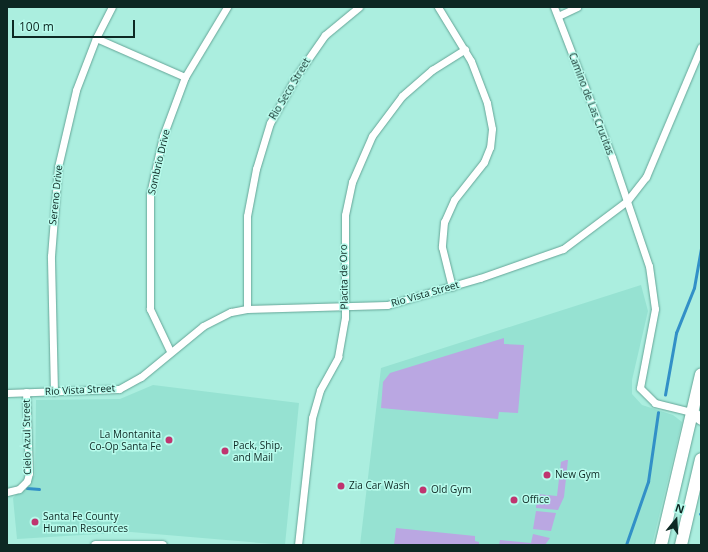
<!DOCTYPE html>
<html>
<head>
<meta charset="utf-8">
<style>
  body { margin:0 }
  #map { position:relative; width:708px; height:552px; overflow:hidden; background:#abeedf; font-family:"Open Sans",sans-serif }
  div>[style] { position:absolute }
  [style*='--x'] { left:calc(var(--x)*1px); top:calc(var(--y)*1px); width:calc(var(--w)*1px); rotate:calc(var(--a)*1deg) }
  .built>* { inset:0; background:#96e2d2 }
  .green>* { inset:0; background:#baa7e2 }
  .stream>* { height:2.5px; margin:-1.25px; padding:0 1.25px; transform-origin:1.25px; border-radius:1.25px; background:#3290c7 }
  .roads { filter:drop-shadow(0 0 1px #64a597) drop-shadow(0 0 1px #64a597) }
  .minor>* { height:7px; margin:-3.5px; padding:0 3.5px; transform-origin:3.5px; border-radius:3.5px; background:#fff }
  .tertiary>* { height:9px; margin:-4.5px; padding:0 4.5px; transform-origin:4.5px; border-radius:4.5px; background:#fff }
  .secondary>* { height:11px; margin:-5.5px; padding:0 5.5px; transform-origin:5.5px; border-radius:5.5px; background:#fff }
  .trunk>* { height:12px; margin:-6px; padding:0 6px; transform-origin:6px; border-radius:6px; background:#fff }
  .dots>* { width:11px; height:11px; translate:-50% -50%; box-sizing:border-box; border:2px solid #b8fbec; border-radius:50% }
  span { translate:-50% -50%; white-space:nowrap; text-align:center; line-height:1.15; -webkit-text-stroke:3px #b8fbec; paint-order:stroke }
  .street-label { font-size:10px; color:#0d2823 }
  .poi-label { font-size:10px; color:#0d2823 }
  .right { translate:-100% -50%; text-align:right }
  .left { translate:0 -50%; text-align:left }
  .frame { position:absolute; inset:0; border:8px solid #0d2823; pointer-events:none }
  .north { position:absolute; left:656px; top:500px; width:40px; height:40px; -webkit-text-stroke:3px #b8fbec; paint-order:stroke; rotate:18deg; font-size:11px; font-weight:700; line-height:16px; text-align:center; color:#0d2823 }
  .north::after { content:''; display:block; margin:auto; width:14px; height:18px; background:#0d2823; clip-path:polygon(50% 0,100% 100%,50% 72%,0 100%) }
  .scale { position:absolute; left:12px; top:20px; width:123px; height:18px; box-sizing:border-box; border:2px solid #0d2823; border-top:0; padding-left:5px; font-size:12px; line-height:14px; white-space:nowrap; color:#0d2823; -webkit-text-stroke:3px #b8fbec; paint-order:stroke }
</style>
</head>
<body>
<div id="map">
  <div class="built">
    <i style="clip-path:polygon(641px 285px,648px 311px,632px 380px,632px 394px,642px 405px,673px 415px,682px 422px,652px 545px,360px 545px,381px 368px)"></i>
    <i style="clip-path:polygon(153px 385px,299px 403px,285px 545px,131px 532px,17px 539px,13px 498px,35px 475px,36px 400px,120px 399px)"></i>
  </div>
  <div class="green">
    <i style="clip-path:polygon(504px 338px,504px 344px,524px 345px,518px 413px,499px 412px,498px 419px,381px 408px,383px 382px,390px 373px)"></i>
    <i style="clip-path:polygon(566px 460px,568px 460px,564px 497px,558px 510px,536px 508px,537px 494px,557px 496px,561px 462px)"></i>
    <i style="clip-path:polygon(536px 511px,556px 513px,551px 531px,533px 529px)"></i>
    <i style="clip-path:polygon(396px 528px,475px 536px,475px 541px,479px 542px,479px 545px,394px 545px)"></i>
    <i style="clip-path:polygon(533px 534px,550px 538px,545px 545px,499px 545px,500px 540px,531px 543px)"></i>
  </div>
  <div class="stream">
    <i style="--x:665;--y:395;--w:63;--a:-79.9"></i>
    <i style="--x:676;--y:333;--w:48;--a:-68.2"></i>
    <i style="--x:694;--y:288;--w:40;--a:-80"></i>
    <i style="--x:27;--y:488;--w:12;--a:5"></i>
    <i style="--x:700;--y:514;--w:1;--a:-45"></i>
    <i style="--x:626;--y:545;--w:67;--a:-70.8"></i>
    <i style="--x:648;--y:482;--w:70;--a:-81.8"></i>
  </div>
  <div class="roads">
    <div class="minor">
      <i style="--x:438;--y:7;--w:63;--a:58.6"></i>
      <i style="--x:471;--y:61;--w:45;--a:69.1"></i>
      <i style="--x:487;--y:103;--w:26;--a:79"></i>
      <i style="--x:492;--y:129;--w:18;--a:96"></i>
      <i style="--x:490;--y:147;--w:16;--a:112"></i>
      <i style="--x:484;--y:162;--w:48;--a:128.3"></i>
      <i style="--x:454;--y:200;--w:24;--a:114"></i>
      <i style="--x:444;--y:222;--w:25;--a:95"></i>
      <i style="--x:442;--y:247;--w:41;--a:76"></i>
      <i style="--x:554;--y:7;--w:161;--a:68.9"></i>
      <i style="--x:612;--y:157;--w:115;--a:71.3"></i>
      <i style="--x:649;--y:266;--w:43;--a:82.1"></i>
      <i style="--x:655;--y:309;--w:80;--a:100.8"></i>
      <i style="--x:640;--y:388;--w:21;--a:45"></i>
      <i style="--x:655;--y:403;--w:38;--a:14"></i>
      <i style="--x:558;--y:16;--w:21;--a:-25"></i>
      <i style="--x:96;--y:38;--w:97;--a:23.7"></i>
      <i style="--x:247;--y:309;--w:93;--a:-90"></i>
      <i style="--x:247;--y:216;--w:48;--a:-79.2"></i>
      <i style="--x:256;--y:169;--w:48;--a:-73.1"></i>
      <i style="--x:270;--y:123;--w:55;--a:-60.6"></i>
      <i style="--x:297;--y:75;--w:49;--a:-55"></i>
      <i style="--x:325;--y:35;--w:44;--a:-39.5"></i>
      <i style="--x:170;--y:351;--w:47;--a:-115.5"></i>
      <i style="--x:150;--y:309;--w:115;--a:-90"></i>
      <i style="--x:150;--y:194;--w:59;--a:-77.4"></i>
      <i style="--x:163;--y:136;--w:63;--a:-69.6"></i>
      <i style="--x:185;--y:77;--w:82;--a:-59"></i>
      <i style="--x:54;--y:392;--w:136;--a:-91.3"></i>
      <i style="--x:51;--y:256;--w:89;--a:-85.5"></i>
      <i style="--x:58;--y:167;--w:79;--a:-76.8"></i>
      <i style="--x:76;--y:90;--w:56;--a:-69"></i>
      <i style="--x:96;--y:38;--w:35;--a:-63"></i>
      <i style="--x:7;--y:393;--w:112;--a:-2"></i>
      <i style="--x:119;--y:389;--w:25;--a:-29"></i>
      <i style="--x:141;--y:377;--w:80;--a:-39.4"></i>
      <i style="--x:203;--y:326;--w:31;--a:-27"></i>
      <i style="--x:231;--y:312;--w:16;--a:-11"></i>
      <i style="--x:247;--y:309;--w:140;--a:-1.6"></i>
      <i style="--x:387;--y:305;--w:97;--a:-16.2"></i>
      <i style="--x:480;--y:278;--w:88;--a:-19.3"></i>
      <i style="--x:563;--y:249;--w:80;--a:-36.9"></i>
      <i style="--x:627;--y:201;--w:31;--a:-52"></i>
      <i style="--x:646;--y:177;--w:141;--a:-67.1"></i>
      <i style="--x:7;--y:492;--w:12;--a:-14"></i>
      <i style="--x:19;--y:489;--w:11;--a:-45"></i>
      <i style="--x:27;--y:481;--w:8;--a:-76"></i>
      <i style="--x:29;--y:473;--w:81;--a:-92.1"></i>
      <i style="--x:298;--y:545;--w:128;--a:-83.7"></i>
      <i style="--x:312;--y:418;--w:29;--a:-74"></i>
      <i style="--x:320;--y:390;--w:38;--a:-61"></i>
      <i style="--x:338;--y:357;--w:40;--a:-80"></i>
      <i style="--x:345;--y:318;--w:103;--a:-90"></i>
      <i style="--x:345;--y:215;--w:34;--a:-78"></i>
      <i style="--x:352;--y:182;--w:50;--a:-66.5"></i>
      <i style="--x:372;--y:136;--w:50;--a:-53.1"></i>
      <i style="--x:402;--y:96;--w:40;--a:-41"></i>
      <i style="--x:432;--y:70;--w:39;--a:-32"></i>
    </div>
    <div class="tertiary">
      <i style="--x:95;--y:545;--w:67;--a:0"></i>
    </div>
    <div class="secondary">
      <i style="--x:692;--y:412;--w:11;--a:38"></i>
    </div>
    <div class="trunk">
      <i style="--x:661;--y:545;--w:175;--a:-76.8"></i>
      <i style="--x:681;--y:545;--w:88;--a:-76.9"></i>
    </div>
  </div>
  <div class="dots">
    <i style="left:169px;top:440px;background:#bf3570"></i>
    <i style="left:225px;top:451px;background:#bf3570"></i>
    <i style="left:547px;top:475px;background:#bf3570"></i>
    <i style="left:341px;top:486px;background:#bf3570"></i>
    <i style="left:423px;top:490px;background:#bf3570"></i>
    <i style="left:514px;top:500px;background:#bf3570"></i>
    <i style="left:35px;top:522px;background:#bf3570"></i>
  </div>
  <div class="street-label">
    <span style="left:290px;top:89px;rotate:-59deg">Rio Seco Street</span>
    <span style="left:591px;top:104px;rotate:69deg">Camino de Las Crucitas</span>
    <span style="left:159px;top:162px;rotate:-77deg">Sombrio Drive</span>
    <span style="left:56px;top:195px;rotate:-84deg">Sereno Drive</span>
    <span style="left:344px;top:277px;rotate:-91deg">Placita de Oro</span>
    <span style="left:425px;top:294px;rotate:-16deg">Rio Vista Street</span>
    <span style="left:80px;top:390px;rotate:-3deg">Rio Vista Street</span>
    <span style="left:27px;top:437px;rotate:-91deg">Cielo Azul Street</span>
  </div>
  <div class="poi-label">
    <span class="right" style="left:161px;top:440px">La Montanita<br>Co-Op Santa Fe</span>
    <span class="left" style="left:233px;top:451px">Pack, Ship,<br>and Mail</span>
    <span class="left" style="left:555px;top:475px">New Gym</span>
    <span class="left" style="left:349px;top:486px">Zia Car Wash</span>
    <span class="left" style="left:431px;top:490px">Old Gym</span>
    <span class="left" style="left:522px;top:500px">Office</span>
    <span class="left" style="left:43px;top:522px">Santa Fe County<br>Human Resources</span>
  </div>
  <div class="frame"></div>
  <div class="north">N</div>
  <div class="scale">100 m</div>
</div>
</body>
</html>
